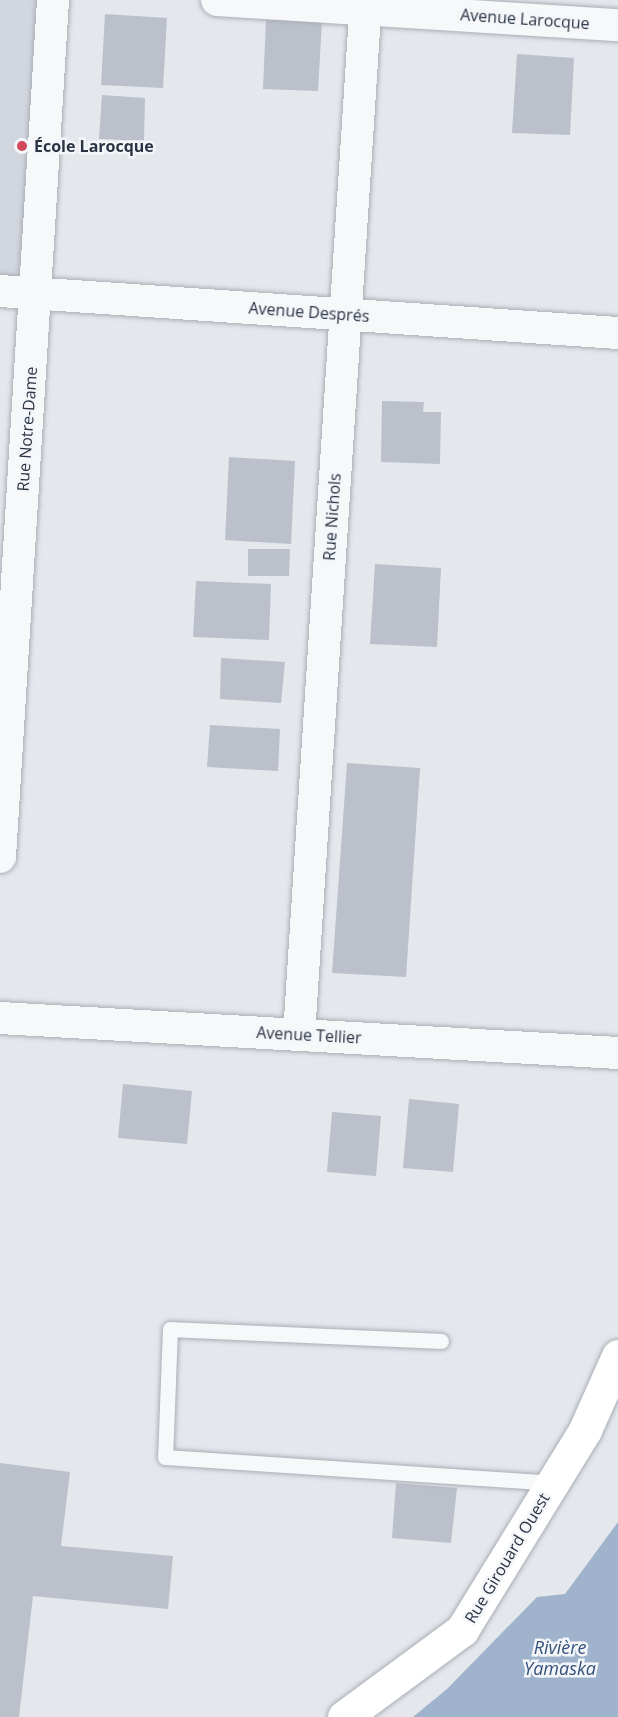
<!DOCTYPE html>
<html>
<head>
<meta charset="utf-8">
<style>
  body { margin:0 }
  #map { position:relative; width:618px; height:1717px; overflow:hidden; background:#e4e7ec; font-family:"Open Sans",sans-serif }
  div>[style] { position:absolute }
  [style*='--x'] { left:calc(var(--x)*1px); top:calc(var(--y)*1px); width:calc(var(--w)*1px); rotate:calc(var(--a)*1deg) }
  .built>* { inset:0; background:#d2d6de }
  .water>* { inset:0; background:#9fb4cc }
  .building>* { inset:0; background:#bbc0ca }
  .roads { filter:drop-shadow(0 0 2px #a9aeb7) drop-shadow(0 0 2px #a9aeb7) }
  .lane>* { height:15px; margin:-7.5px; padding:0 7.5px; transform-origin:7.5px; border-radius:7.5px; background:#f7f8fa }
  .street>* { height:32px; margin:-16px; padding:0 16px; transform-origin:16px; border-radius:16px; background:#f7f8fa }
  .secondary>* { height:33px; margin:-16.5px; padding:0 16.5px; transform-origin:16.5px; border-radius:16.5px; background:#fff }
  .dots>* { width:16px; height:16px; translate:-50% -50%; box-sizing:border-box; border:3px solid #f4f6f9; border-radius:50% }
  span { translate:-50% -50%; white-space:nowrap; text-align:center; line-height:1.15; -webkit-text-stroke:5px #f4f6f9; paint-order:stroke }
  .street-label { font-size:16px; color:#2b3445 }
  .poi-label { font-size:16px; color:#2b3445; font-weight:700 }
  .left { translate:0 -50%; text-align:left }
  .water-label { font-size:18px; color:#34527a; font-style:italic }
</style>
</head>
<body>
<div id="map">
  <div class="built">
    <i style="clip-path:polygon(0 0,53px 0,35px 294px,0 291px)"></i>
  </div>
  <div class="water">
    <i style="clip-path:polygon(618px 1522px,618px 1717px,413px 1717px,447px 1689px,537px 1597px,565px 1594px)"></i>
  </div>
  <div class="building">
    <i style="clip-path:polygon(105px 14px,167px 18px,163px 88px,101px 85px)"></i>
    <i style="clip-path:polygon(266px 20px,322px 21px,318px 91px,263px 89px)"></i>
    <i style="clip-path:polygon(517px 54px,574px 58px,570px 135px,512px 133px)"></i>
    <i style="clip-path:polygon(102px 95px,145px 98px,144px 141px,99px 139px)"></i>
    <i style="clip-path:polygon(382px 401px,424px 402px,423px 412px,441px 412px,440px 464px,381px 462px)"></i>
    <i style="clip-path:polygon(229px 457px,295px 461px,291px 544px,225px 540px)"></i>
    <i style="clip-path:polygon(248px 549px,290px 549px,289px 576px,248px 576px)"></i>
    <i style="clip-path:polygon(375px 564px,441px 568px,437px 647px,370px 644px)"></i>
    <i style="clip-path:polygon(196px 581px,271px 584px,269px 640px,193px 637px)"></i>
    <i style="clip-path:polygon(221px 658px,285px 662px,281px 703px,220px 699px)"></i>
    <i style="clip-path:polygon(210px 725px,280px 729px,278px 771px,207px 767px)"></i>
    <i style="clip-path:polygon(347px 763px,420px 768px,406px 977px,332px 973px)"></i>
    <i style="clip-path:polygon(123px 1084px,192px 1091px,187px 1144px,118px 1138px)"></i>
    <i style="clip-path:polygon(409px 1099px,459px 1104px,453px 1172px,403px 1168px)"></i>
    <i style="clip-path:polygon(332px 1112px,381px 1116px,376px 1176px,327px 1172px)"></i>
    <i style="clip-path:polygon(0 1463px,70px 1472px,61px 1546px,173px 1556px,168px 1609px,33px 1596px,19px 1717px,0 1717px)"></i>
    <i style="clip-path:polygon(396px 1483px,457px 1488px,451px 1543px,392px 1538px)"></i>
  </div>
  <div class="roads">
    <div class="lane">
      <i style="--x:441;--y:1341;--w:271;--a:-177.5"></i>
      <i style="--x:170;--y:1329;--w:128;--a:92.2"></i>
      <i style="--x:165;--y:1457;--w:388;--a:3.8"></i>
    </div>
    <div class="street">
      <i style="--x:217;--y:0;--w:402;--a:3.6"></i>
      <i style="--x:0;--y:291;--w:619;--a:3.89"></i>
      <i style="--x:0;--y:857;--w:859;--a:-86.46"></i>
      <i style="--x:0;--y:1018;--w:619;--a:3.24"></i>
      <i style="--x:299;--y:1035;--w:1037;--a:-86.3"></i>
    </div>
    <div class="secondary">
      <i style="--x:344;--y:1717;--w:147;--a:-36.4"></i>
      <i style="--x:462;--y:1630;--w:235;--a:-58.4"></i>
      <i style="--x:585;--y:1430;--w:81;--a:-66"></i>
    </div>
  </div>
  <div class="dots">
    <i style="left:22px;top:146px;background:#d1495b"></i>
  </div>
  <div class="street-label">
    <span style="left:525px;top:19px;rotate:4deg">Avenue Larocque</span>
    <span style="left:309px;top:312px;rotate:4deg">Avenue Després</span>
    <span style="left:27px;top:429px;rotate:-86deg">Rue Notre-Dame</span>
    <span style="left:332px;top:517px;rotate:-86deg">Rue Nichols</span>
    <span style="left:309px;top:1035px;rotate:3deg">Avenue Tellier</span>
    <span style="left:507px;top:1558px;rotate:-59deg">Rue Girouard Ouest</span>
  </div>
  <div class="poi-label">
    <span class="left" style="left:34px;top:146px">École Larocque</span>
  </div>
  <div class="water-label">
    <span style="left:560px;top:1658px">Rivière<br>Yamaska</span>
  </div>
</div>
</body>
</html>
